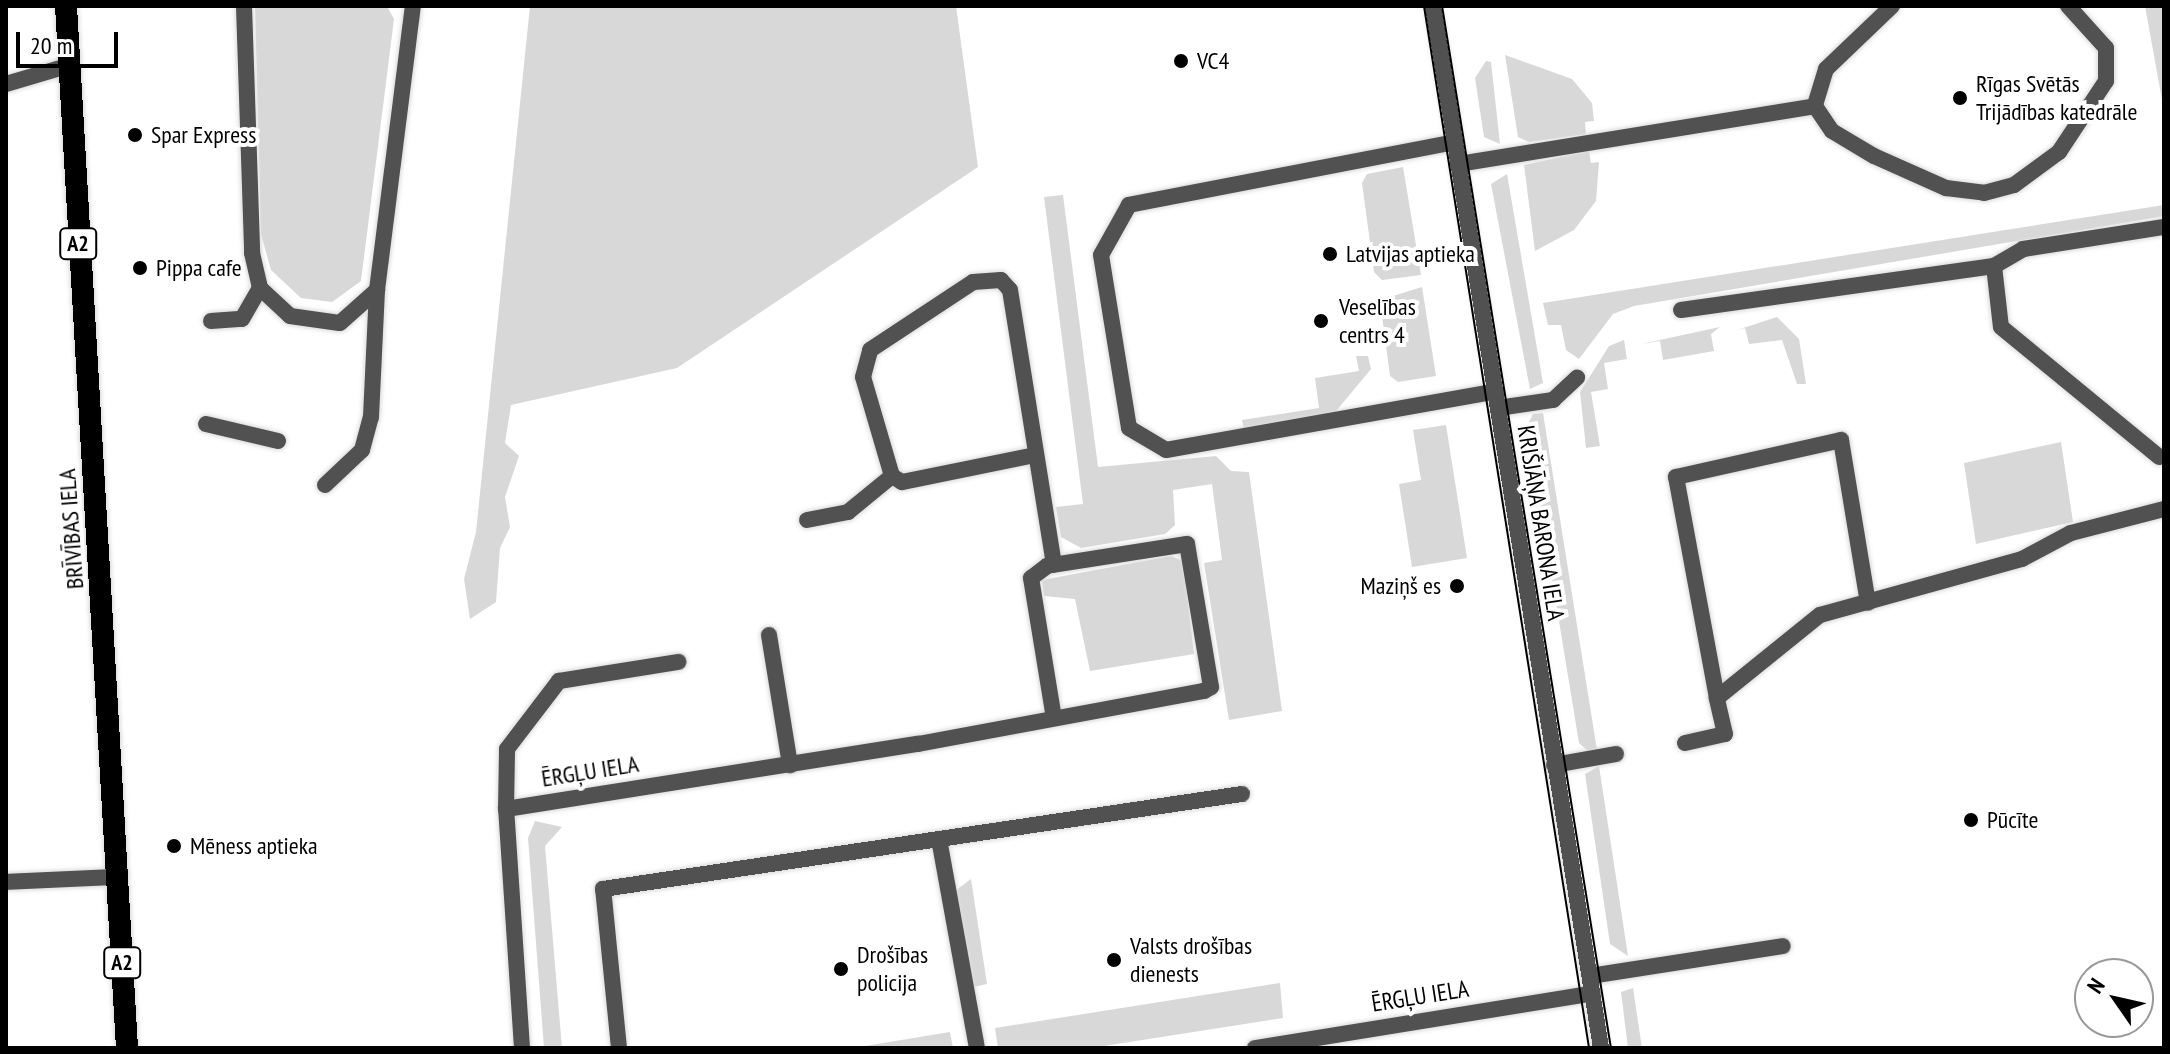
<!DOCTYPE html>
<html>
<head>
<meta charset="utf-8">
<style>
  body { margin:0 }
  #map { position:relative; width:2170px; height:1054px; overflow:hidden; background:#fff; font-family:"PT Sans Narrow",sans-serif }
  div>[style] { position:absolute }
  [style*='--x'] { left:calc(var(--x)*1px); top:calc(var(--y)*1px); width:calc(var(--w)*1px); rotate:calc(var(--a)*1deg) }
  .green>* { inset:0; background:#d8d8d8 }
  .roads { filter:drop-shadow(0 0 2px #dbdbdb) drop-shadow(0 0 2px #dbdbdb) }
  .service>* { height:16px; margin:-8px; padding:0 8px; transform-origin:8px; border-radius:8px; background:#515151 }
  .minor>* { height:16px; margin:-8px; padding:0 8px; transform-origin:8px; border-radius:8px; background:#515151 }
  .tertiary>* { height:16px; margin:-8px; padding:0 8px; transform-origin:8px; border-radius:8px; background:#515151 }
  .trunk>* { height:22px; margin:-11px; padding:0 11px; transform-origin:11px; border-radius:11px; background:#000 }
  .tram>* { height:2px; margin:-1px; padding:0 1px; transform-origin:1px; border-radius:1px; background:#000 }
  .dots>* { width:22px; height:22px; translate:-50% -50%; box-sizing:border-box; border:4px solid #fff; border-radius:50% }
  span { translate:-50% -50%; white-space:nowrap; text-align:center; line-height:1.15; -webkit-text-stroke:8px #fff; paint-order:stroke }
  .shield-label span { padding:2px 6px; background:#fff; border:2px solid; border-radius:6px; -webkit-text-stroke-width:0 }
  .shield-label { font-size:22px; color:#000; font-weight:700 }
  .poi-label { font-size:24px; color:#000 }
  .left { translate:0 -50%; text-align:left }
  .right { translate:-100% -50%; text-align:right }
  .street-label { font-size:24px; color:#000 }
  .frame { position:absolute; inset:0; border:8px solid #000; pointer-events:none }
  .north { position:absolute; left:2074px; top:958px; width:80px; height:80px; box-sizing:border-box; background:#fff; border:2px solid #999; border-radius:50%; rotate:304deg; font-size:22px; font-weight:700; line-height:32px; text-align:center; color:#000 }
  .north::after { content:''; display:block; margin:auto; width:28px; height:36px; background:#000; clip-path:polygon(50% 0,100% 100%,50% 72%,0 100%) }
  .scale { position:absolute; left:16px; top:32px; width:102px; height:36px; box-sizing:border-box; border:4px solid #000; border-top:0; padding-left:10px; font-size:24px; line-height:28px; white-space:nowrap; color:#000; -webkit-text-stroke:6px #fff; paint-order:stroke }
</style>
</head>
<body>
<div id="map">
  <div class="green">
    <i style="clip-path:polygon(255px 6px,387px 6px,394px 19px,361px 281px,332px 302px,301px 298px,271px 270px,261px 234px)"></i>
    <i style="clip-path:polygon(530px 6px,956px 6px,978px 167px,677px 368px,511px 405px,505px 443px,519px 456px,505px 497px,510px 527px,500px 548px,496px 602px,470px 619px,464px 579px,476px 532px)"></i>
    <i style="clip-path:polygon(2145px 6px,2164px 6px,2164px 111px)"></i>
    <i style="clip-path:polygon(1505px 55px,1572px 79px,1592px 103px,1594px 121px,1585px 122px,1586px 134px,1529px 142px,1518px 137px)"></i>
    <i style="clip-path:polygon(1486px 61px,1491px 62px,1500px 144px,1484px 137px,1475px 78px)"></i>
    <i style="clip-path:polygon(1589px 151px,1591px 163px,1599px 162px,1596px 201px,1574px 230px,1535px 251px,1524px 165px)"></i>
    <i style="clip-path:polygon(1403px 167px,1421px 275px,1382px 280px,1374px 272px,1362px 183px,1367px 174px)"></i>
    <i style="clip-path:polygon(1507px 174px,1543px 383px,1530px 389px,1491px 184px)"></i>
    <i style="clip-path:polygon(1063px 195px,1098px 467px,1216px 456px,1231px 471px,1249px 472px,1282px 711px,1229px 720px,1204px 563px,1222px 560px,1212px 484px,1173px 490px,1175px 525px,1165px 534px,1081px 548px,1061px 537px,1056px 507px,1083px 504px,1044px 197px)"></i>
    <i style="clip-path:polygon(2164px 205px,2164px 216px,1634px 306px,1613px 314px,1579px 359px,1566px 350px,1561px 325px,1548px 325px,1543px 303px)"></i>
    <i style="clip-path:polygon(1422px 287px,1436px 376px,1398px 382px,1390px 376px,1380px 300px)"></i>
    <i style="clip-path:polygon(1777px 317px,1799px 339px,1806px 384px,1797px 384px,1782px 340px,1749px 344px,1745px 328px,1737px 330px)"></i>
    <i style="clip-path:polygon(1720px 327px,1711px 334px,1714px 351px,1663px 360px,1660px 341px,1641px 344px)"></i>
    <i style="clip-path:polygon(1624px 340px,1627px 359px,1604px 363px,1608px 389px,1591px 392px,1600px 446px,1586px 448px,1580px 392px,1609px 346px)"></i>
    <i style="clip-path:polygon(1356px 356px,1368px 356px,1371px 369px,1332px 416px,1244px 430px,1242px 420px,1319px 408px,1315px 378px,1359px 371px)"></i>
    <i style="clip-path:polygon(1543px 413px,1597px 750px,1588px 751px,1579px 743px,1527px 426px,1533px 414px)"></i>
    <i style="clip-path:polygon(1446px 425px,1467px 558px,1412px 567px,1399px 484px,1421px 480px,1413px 430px)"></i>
    <i style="clip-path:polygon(2061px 442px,2073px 522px,1976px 544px,1964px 463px)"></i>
    <i style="clip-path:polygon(1171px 556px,1183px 561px,1194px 654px,1090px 671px,1075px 599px,1044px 596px,1042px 580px)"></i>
    <i style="clip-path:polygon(1599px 766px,1628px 956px,1610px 944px,1585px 774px)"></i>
    <i style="clip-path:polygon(535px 821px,562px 827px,545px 846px,562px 1048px,544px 1048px,528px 838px)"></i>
    <i style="clip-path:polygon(971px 879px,987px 984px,973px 987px,955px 891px)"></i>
    <i style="clip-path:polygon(1280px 983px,1283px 1018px,1091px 1048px,998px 1048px,995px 1028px)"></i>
    <i style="clip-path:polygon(1633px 988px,1642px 1048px,1628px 1048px,1621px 992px)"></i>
    <i style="clip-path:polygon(950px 1032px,953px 1048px,853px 1048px)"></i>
  </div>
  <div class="roads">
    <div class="service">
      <i style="--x:244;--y:6;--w:247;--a:88.1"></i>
      <i style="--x:252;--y:253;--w:36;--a:77"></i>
      <i style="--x:260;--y:288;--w:41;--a:43"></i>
      <i style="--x:290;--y:316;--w:50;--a:8"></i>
      <i style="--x:340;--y:323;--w:50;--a:-41.7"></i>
      <i style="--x:377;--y:290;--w:286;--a:-82.8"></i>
      <i style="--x:1892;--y:6;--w:91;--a:136.3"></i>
      <i style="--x:1826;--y:69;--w:39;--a:107"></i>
      <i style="--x:1815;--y:106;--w:30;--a:56"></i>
      <i style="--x:1832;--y:131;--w:49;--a:30.8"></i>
      <i style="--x:1874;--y:156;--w:79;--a:24"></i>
      <i style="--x:1946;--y:188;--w:38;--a:7"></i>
      <i style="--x:1984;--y:193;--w:31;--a:-15"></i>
      <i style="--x:2014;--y:185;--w:56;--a:-36.3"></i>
      <i style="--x:2059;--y:152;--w:85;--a:-56.5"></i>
      <i style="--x:2106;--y:81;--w:33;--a:-90"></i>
      <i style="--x:2106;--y:48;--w:57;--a:-132.1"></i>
      <i style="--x:1455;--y:142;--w:332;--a:169.1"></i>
      <i style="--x:1129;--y:205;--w:57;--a:119.2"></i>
      <i style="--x:1101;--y:255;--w:175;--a:80.8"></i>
      <i style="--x:1129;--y:428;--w:43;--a:30.7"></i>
      <i style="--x:1166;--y:450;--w:335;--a:-10.1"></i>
      <i style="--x:1458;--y:164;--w:362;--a:-9.2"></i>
      <i style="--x:1994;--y:266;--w:61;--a:83.5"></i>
      <i style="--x:2001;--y:327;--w:205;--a:39.4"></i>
      <i style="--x:1681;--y:310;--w:316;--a:-8"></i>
      <i style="--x:1994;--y:266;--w:34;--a:-30"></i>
      <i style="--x:2023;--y:249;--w:143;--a:-8.9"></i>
      <i style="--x:211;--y:321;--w:31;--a:-4"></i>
      <i style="--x:242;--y:319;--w:36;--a:-60"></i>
      <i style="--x:1498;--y:408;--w:56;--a:-8.3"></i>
      <i style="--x:1553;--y:400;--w:33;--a:-43"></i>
      <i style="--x:206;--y:424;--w:74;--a:13.3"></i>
      <i style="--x:1035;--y:455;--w:136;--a:168.5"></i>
      <i style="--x:902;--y:482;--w:12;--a:-149"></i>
      <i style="--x:892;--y:476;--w:103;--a:-106.3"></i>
      <i style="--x:863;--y:377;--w:28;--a:-75"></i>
      <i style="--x:870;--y:350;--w:123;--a:-33.4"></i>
      <i style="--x:973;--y:282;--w:28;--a:-4"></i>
      <i style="--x:1001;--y:280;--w:13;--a:48"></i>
      <i style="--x:1010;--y:290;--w:278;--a:80.9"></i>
      <i style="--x:325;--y:485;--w:51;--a:-43.4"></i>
      <i style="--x:362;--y:450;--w:34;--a:-75"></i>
      <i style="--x:371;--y:417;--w:127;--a:-87.3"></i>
      <i style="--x:807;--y:520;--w:42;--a:-11"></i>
      <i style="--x:848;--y:512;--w:57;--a:-39.3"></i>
      <i style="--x:769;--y:635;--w:132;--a:80.8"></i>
      <i style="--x:1717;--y:698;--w:225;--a:-100.5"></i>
      <i style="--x:1676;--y:477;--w:169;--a:-12.6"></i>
      <i style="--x:1841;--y:440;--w:165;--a:80.6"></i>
      <i style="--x:1685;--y:743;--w:41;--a:-12.7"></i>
      <i style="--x:1725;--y:734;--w:37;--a:-103"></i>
      <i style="--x:1717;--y:698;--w:132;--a:-38.9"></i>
      <i style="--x:1820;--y:615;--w:210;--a:-15.5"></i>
      <i style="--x:2022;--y:559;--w:55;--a:-28"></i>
      <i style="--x:2071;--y:533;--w:96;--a:-14.5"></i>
      <i style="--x:918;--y:744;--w:291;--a:-10.5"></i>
      <i style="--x:1204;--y:691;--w:8;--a:-30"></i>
      <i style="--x:1211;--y:687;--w:145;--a:-99.5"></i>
      <i style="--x:1187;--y:544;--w:142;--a:171.1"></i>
      <i style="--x:1047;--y:566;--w:20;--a:143"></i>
      <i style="--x:1031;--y:578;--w:142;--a:80.7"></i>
      <i style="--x:1554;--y:765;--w:63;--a:-10.1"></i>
      <i style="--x:506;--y:809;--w:60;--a:-89"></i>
      <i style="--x:507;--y:749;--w:86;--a:-52.6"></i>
      <i style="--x:559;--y:681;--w:121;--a:-9.1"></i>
      <i style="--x:939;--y:839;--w:212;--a:79.7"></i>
      <i style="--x:6;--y:882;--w:111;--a:-2.6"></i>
      <i style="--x:1590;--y:976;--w:195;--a:-8.8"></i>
      <i style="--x:619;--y:1048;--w:160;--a:-95.7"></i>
      <i style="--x:603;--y:889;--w:646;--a:-8.46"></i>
    </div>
    <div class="minor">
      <i style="--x:6;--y:84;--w:64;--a:-16.4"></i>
      <i style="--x:522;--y:1048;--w:240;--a:-93.8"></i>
      <i style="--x:506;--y:809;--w:417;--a:-9"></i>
      <i style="--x:1255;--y:1048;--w:342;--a:-9.2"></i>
    </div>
    <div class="tertiary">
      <i style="--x:1433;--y:6;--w:1055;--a:80.84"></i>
    </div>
    <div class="trunk">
      <i style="--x:66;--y:6;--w:1044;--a:86.65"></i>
    </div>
  </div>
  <div class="tram">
    <i style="--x:1424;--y:6;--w:1055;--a:81"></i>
    <i style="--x:1442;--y:6;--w:1056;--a:80.79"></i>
  </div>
  <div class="dots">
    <i style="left:1181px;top:61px;background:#000"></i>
    <i style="left:1960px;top:98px;background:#000"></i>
    <i style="left:135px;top:135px;background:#000"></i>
    <i style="left:1330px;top:254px;background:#000"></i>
    <i style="left:140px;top:268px;background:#000"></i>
    <i style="left:1321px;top:321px;background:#000"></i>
    <i style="left:1457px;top:586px;background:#000"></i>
    <i style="left:1971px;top:820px;background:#000"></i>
    <i style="left:174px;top:846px;background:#000"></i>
    <i style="left:1114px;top:960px;background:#000"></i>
    <i style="left:841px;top:969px;background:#000"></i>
  </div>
  <div class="shield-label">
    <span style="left:78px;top:244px">A2</span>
    <span style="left:122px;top:963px">A2</span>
  </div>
  <div class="poi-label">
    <span class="left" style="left:1197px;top:61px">VC4</span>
    <span class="left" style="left:1976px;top:98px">Rīgas Svētās<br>Trijādības katedrāle</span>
    <span class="left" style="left:151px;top:135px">Spar Express</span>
    <span class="left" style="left:1346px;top:254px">Latvijas aptieka</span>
    <span class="left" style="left:156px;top:268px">Pippa cafe</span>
    <span class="left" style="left:1339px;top:321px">Veselības<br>centrs 4</span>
    <span class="right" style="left:1441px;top:586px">Maziņš es</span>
    <span class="left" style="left:1987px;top:820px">Pūcīte</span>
    <span class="left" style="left:190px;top:846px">Mēness aptieka</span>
    <span class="left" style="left:1130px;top:960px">Valsts drošības<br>dienests</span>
    <span class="left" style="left:857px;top:969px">Drošības<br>policija</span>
  </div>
  <div class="street-label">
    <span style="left:1541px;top:523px;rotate:81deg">KRIŠJĀŅA BARONA IELA</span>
    <span style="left:71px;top:529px;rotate:-94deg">BRĪVĪBAS IELA</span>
    <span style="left:590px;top:771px;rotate:-9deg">ĒRGĻU IELA</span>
    <span style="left:1420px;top:996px;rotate:-9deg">ĒRGĻU IELA</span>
  </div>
  <div class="frame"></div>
  <div class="north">N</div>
  <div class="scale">20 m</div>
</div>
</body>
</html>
